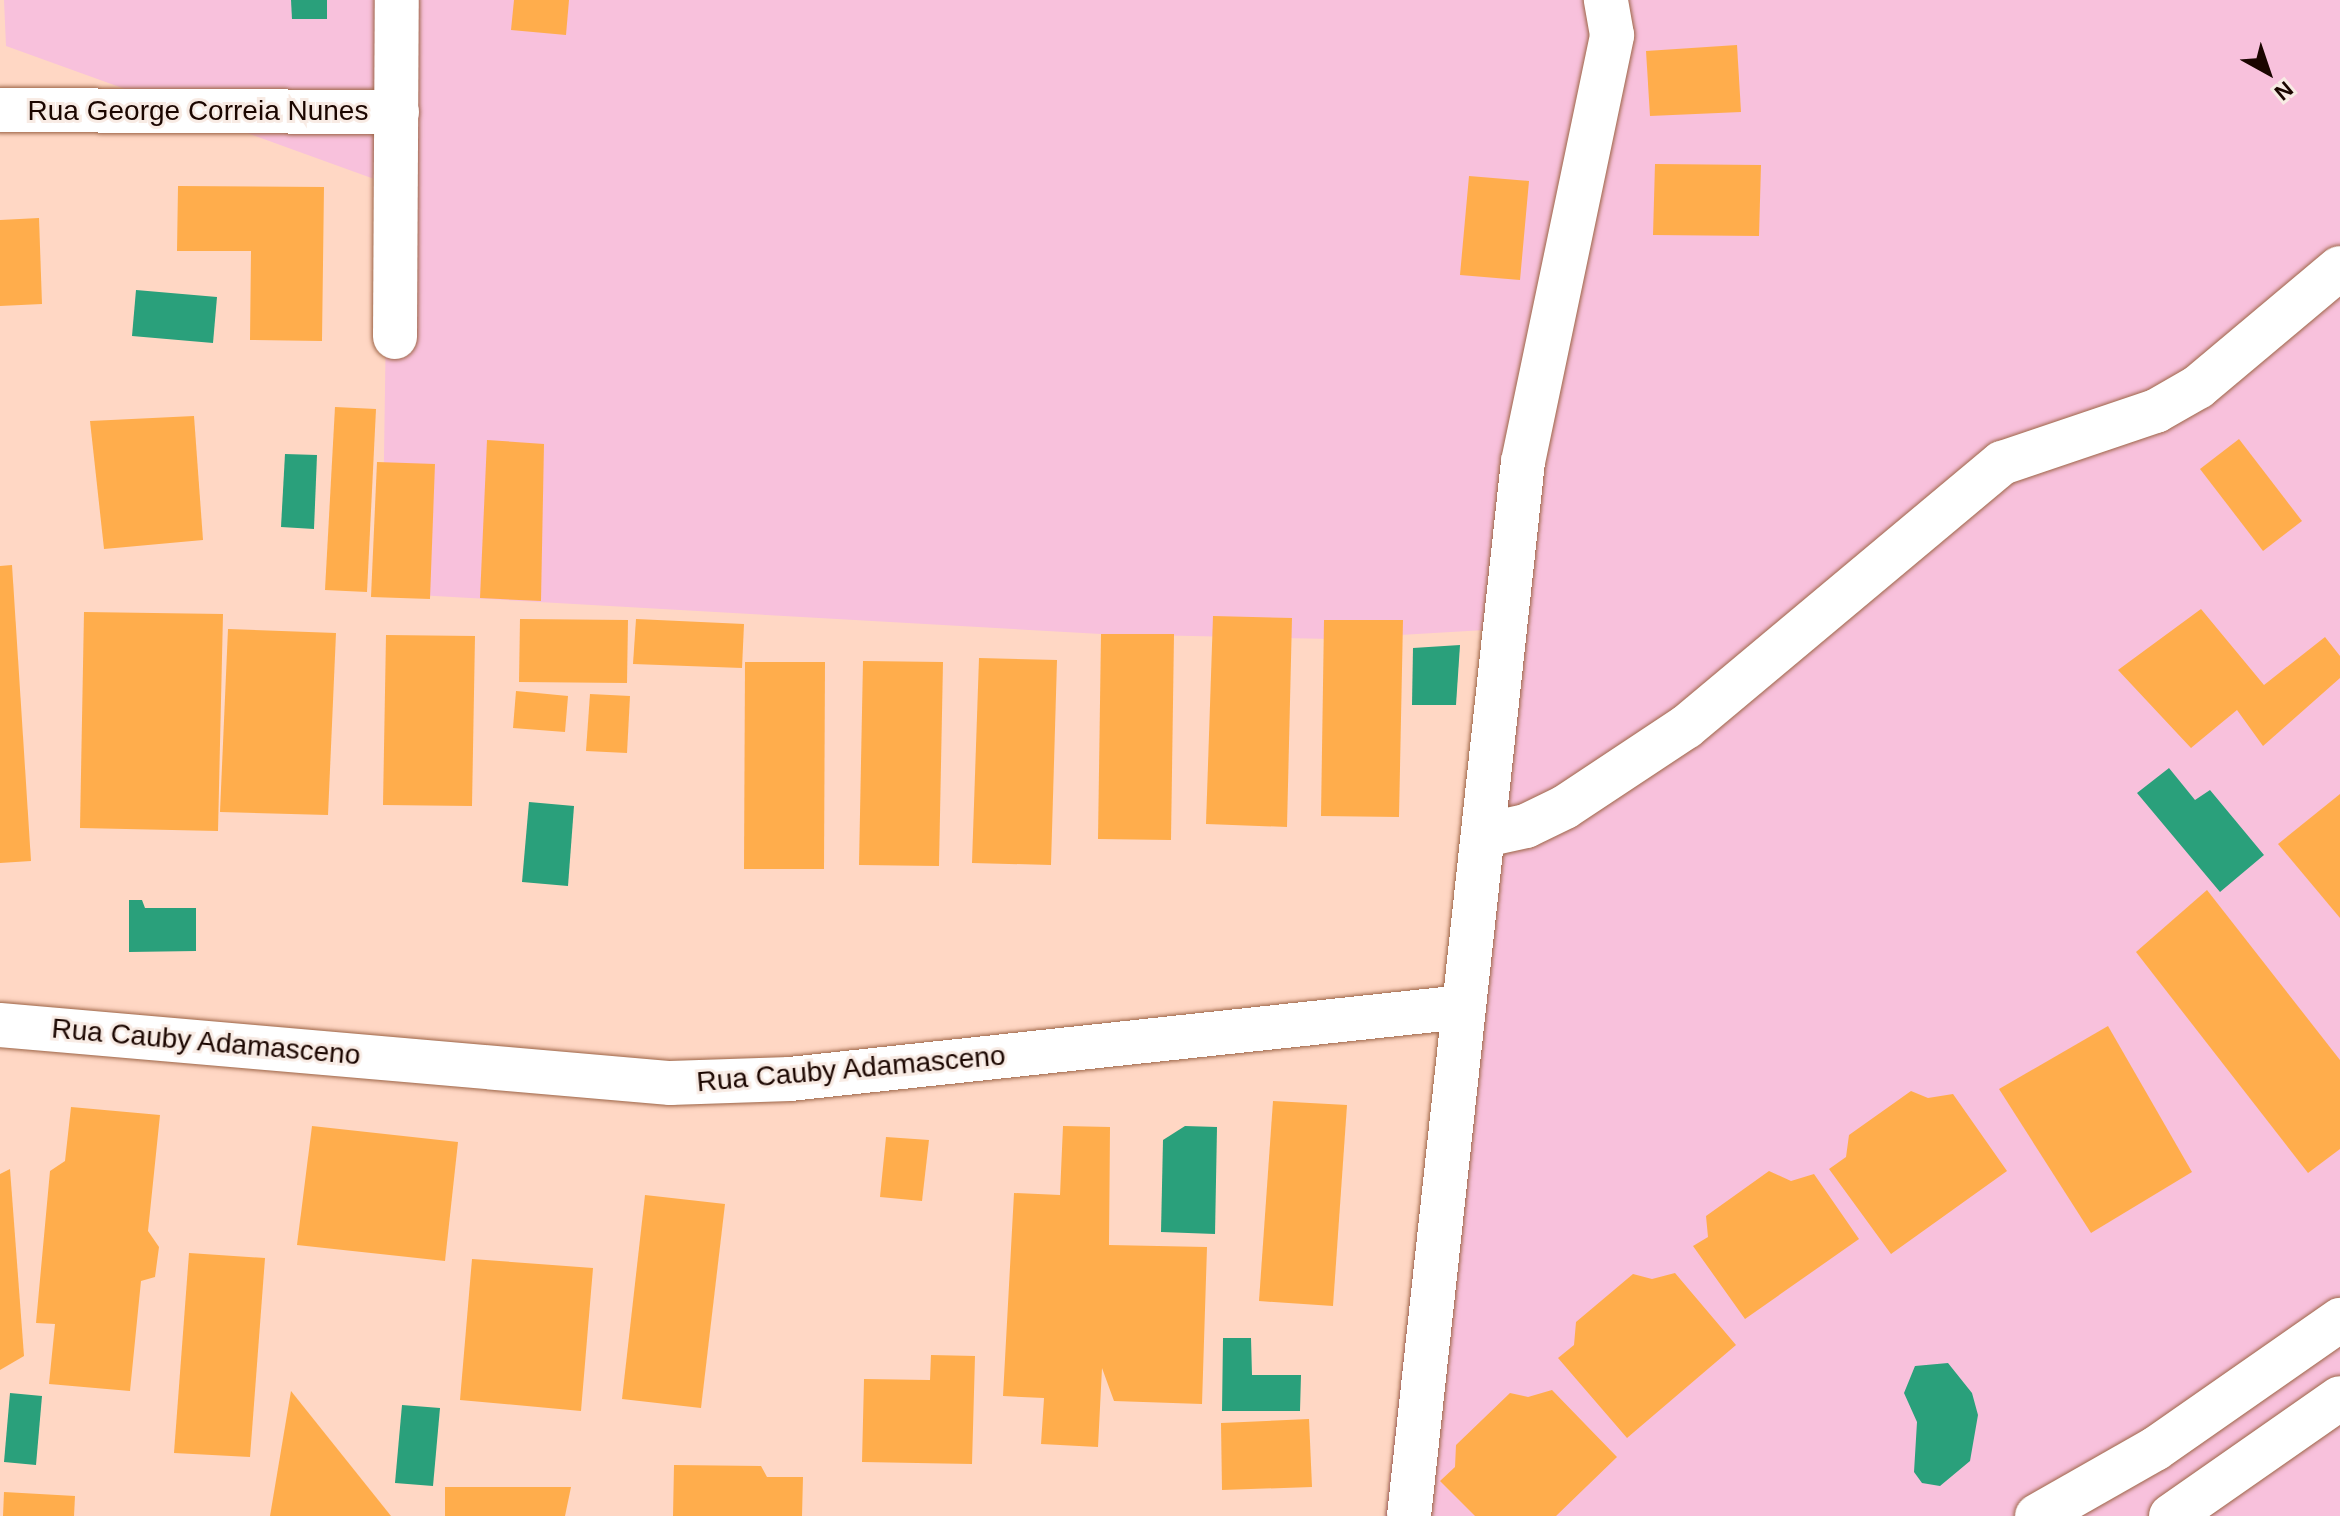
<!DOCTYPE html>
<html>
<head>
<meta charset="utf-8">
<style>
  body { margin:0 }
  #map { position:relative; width:2340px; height:1516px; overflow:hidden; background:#ffd7c4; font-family:Arial,sans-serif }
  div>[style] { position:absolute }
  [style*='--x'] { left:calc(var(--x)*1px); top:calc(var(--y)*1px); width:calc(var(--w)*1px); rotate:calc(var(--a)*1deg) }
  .green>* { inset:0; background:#f8c1dc }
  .water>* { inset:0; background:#2aa07b }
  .building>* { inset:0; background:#ffad4c }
  .roads { filter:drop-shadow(0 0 2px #9d6446) drop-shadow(0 0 2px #9d6446) }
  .minor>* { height:44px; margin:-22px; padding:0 22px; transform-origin:22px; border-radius:22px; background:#fff }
  .secondary>* { height:44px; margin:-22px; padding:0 22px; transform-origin:22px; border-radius:22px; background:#fff }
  span { translate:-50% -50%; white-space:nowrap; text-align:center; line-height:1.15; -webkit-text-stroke:6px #f8ebe4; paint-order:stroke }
  .street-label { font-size:28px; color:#1b0600 }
  .north { position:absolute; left:2228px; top:32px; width:80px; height:80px; -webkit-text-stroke:6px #f8ebe4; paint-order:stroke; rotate:140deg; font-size:22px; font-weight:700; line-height:32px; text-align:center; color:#1b0600 }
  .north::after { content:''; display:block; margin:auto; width:28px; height:36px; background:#1b0600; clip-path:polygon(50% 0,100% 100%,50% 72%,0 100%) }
</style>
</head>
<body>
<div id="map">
  <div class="green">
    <i style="clip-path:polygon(4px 0,2340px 0,2340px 1516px,1385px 1516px,1485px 630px,1332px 639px,1101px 634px,382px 593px,388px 184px,6px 46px)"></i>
  </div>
  <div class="water">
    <i style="clip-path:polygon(291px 0,327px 0,327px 19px,292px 19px)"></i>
    <i style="clip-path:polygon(136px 290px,217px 297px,213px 343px,132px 336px)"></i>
    <i style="clip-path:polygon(285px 454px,317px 455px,314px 529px,281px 527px)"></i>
    <i style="clip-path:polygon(1460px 645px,1456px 705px,1412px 705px,1413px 648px)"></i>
    <i style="clip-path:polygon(2169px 768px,2195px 800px,2210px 790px,2264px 855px,2220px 892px,2137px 793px)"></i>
    <i style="clip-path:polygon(529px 802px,574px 806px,568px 886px,522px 882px)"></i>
    <i style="clip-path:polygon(129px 900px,142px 900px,145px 908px,196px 908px,196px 951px,129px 952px)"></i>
    <i style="clip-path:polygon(1185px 1126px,1217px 1127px,1215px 1234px,1161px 1232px,1163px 1140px)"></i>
    <i style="clip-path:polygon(1223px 1338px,1251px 1338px,1252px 1375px,1301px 1375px,1300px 1411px,1222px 1411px)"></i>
    <i style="clip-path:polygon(1948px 1363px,1972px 1393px,1978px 1415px,1970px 1461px,1940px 1486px,1922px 1483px,1914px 1472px,1917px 1422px,1904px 1393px,1915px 1366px)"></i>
    <i style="clip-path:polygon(10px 1393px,42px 1396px,36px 1465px,4px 1462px)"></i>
    <i style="clip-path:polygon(402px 1405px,440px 1408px,433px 1486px,395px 1483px)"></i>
  </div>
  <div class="building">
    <i style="clip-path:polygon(514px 0,569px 0,566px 35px,511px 30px)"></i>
    <i style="clip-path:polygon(1737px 45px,1741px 112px,1650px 116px,1646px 51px)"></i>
    <i style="clip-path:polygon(1655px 164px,1761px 165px,1759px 236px,1653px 235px)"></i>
    <i style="clip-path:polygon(1469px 176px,1529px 181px,1520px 280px,1460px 275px)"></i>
    <i style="clip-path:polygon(178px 186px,324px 187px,322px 341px,250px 340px,251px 251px,177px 251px)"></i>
    <i style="clip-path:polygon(39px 218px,42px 304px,0 306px,0 220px)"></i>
    <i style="clip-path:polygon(335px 407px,376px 409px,367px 592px,325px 590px)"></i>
    <i style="clip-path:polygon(194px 416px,203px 540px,104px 549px,90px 421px)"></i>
    <i style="clip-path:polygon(2239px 439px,2302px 521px,2263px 551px,2200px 469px)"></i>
    <i style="clip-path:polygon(487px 440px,544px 444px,541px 601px,480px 598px)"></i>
    <i style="clip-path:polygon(377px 462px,435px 464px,430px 599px,371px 597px)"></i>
    <i style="clip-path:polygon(12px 565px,31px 861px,0 863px,0 566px)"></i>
    <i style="clip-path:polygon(2201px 609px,2264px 685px,2325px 637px,2340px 656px,2340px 678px,2263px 746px,2237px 710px,2191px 748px,2118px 670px)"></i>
    <i style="clip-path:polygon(84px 612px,223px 614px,218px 831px,80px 828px)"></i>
    <i style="clip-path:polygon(1213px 616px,1292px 618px,1287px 827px,1206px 824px)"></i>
    <i style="clip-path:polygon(520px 619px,628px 620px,627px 683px,519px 682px)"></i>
    <i style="clip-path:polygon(636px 619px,744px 624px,742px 668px,633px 664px)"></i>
    <i style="clip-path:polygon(1324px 620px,1403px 620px,1399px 817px,1321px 816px)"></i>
    <i style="clip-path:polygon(228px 629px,336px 633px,328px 815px,220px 812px)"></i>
    <i style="clip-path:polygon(1101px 634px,1174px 634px,1171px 840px,1098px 839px)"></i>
    <i style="clip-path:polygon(386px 635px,475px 636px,472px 806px,383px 805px)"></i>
    <i style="clip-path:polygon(979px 658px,1057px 660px,1051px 865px,972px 863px)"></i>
    <i style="clip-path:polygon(863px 661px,943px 662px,939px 866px,859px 865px)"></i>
    <i style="clip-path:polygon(745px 662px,825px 662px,824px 869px,744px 869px)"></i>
    <i style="clip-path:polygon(516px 691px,568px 696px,565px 732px,513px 728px)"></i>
    <i style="clip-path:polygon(590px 694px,630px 696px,627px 753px,586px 751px)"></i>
    <i style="clip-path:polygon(2340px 794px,2340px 918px,2278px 844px)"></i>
    <i style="clip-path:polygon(2207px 890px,2340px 1060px,2340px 1149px,2308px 1173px,2136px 952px)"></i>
    <i style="clip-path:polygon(2108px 1026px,2192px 1172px,2091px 1233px,1999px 1089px)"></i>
    <i style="clip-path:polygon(1911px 1091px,1928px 1098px,1953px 1094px,2007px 1171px,1891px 1254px,1829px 1169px,1846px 1157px,1849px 1135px)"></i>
    <i style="clip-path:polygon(1273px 1101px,1347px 1105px,1333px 1306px,1259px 1301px)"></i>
    <i style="clip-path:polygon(71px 1107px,160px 1115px,148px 1231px,159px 1247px,155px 1277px,141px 1281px,130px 1391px,49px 1384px,55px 1324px,36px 1323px,50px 1171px,65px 1161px)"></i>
    <i style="clip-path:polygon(312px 1126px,458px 1142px,445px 1261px,297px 1245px)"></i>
    <i style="clip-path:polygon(1063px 1126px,1110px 1127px,1109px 1245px,1207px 1247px,1202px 1404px,1114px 1401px,1102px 1368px,1098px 1447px,1041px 1444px,1044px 1398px,1003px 1396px,1014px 1193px,1060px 1195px)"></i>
    <i style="clip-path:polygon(886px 1137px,929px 1140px,922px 1201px,880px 1197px)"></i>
    <i style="clip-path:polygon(10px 1169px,24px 1356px,0 1370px,0 1174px)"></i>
    <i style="clip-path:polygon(1769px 1171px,1791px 1181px,1814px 1174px,1859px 1239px,1745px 1319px,1693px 1246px,1708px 1237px,1706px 1216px)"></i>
    <i style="clip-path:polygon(645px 1195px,725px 1204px,701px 1408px,622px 1399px)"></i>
    <i style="clip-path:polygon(189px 1253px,265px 1258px,250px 1457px,174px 1453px)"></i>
    <i style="clip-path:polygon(472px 1259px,593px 1268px,581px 1411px,460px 1400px)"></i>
    <i style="clip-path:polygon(1675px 1273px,1736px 1345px,1627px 1438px,1558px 1358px,1574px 1345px,1576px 1322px,1633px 1274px,1652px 1279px)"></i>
    <i style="clip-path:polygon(931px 1355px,975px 1356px,972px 1464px,862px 1462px,864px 1379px,930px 1380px)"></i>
    <i style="clip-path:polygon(1552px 1390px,1617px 1457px,1556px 1516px,1475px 1516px,1440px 1481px,1455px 1467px,1456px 1445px,1510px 1393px,1528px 1397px)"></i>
    <i style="clip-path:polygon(291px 1391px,391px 1516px,270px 1516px)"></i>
    <i style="clip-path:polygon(1309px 1419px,1312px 1487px,1222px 1490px,1221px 1423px)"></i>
    <i style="clip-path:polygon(674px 1465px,761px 1466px,767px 1477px,803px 1477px,802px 1516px,673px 1516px)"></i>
    <i style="clip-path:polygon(445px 1487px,571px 1487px,565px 1516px,445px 1516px)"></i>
    <i style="clip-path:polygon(4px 1492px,75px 1496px,74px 1516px,3px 1516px)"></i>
  </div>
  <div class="roads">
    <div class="minor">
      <i style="--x:0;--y:110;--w:397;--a:0.3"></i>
      <i style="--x:395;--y:337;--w:337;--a:-89.7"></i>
      <i style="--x:1485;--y:835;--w:42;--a:-12.4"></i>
      <i style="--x:1526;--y:826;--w:43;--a:-26"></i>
      <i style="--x:1565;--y:807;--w:145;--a:-33.5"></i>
      <i style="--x:1686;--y:727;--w:412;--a:-39.9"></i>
      <i style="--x:2002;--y:463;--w:163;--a:-18.7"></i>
      <i style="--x:2156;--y:411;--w:48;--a:-29.7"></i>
      <i style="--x:2198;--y:387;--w:185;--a:-40"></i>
      <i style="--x:0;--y:1025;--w:673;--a:4.95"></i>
      <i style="--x:670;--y:1083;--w:120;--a:-1.9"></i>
      <i style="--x:790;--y:1079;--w:677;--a:-6.11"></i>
      <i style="--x:1409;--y:1516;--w:1060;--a:-83.83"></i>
      <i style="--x:1523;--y:462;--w:436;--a:-78.2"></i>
      <i style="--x:1612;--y:35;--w:36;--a:-100"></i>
    </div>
    <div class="secondary">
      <i style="--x:2037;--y:1516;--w:136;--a:-29.6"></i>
      <i style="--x:2155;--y:1449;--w:226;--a:-34.9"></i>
      <i style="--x:2171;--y:1516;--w:206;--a:-34.9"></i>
    </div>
  </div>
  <div class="street-label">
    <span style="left:198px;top:111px">Rua George Correia Nunes</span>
    <span style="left:206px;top:1042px;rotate:5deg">Rua Cauby Adamasceno</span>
    <span style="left:851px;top:1069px;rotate:-5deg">Rua Cauby Adamasceno</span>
  </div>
  <div class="north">N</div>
</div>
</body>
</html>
